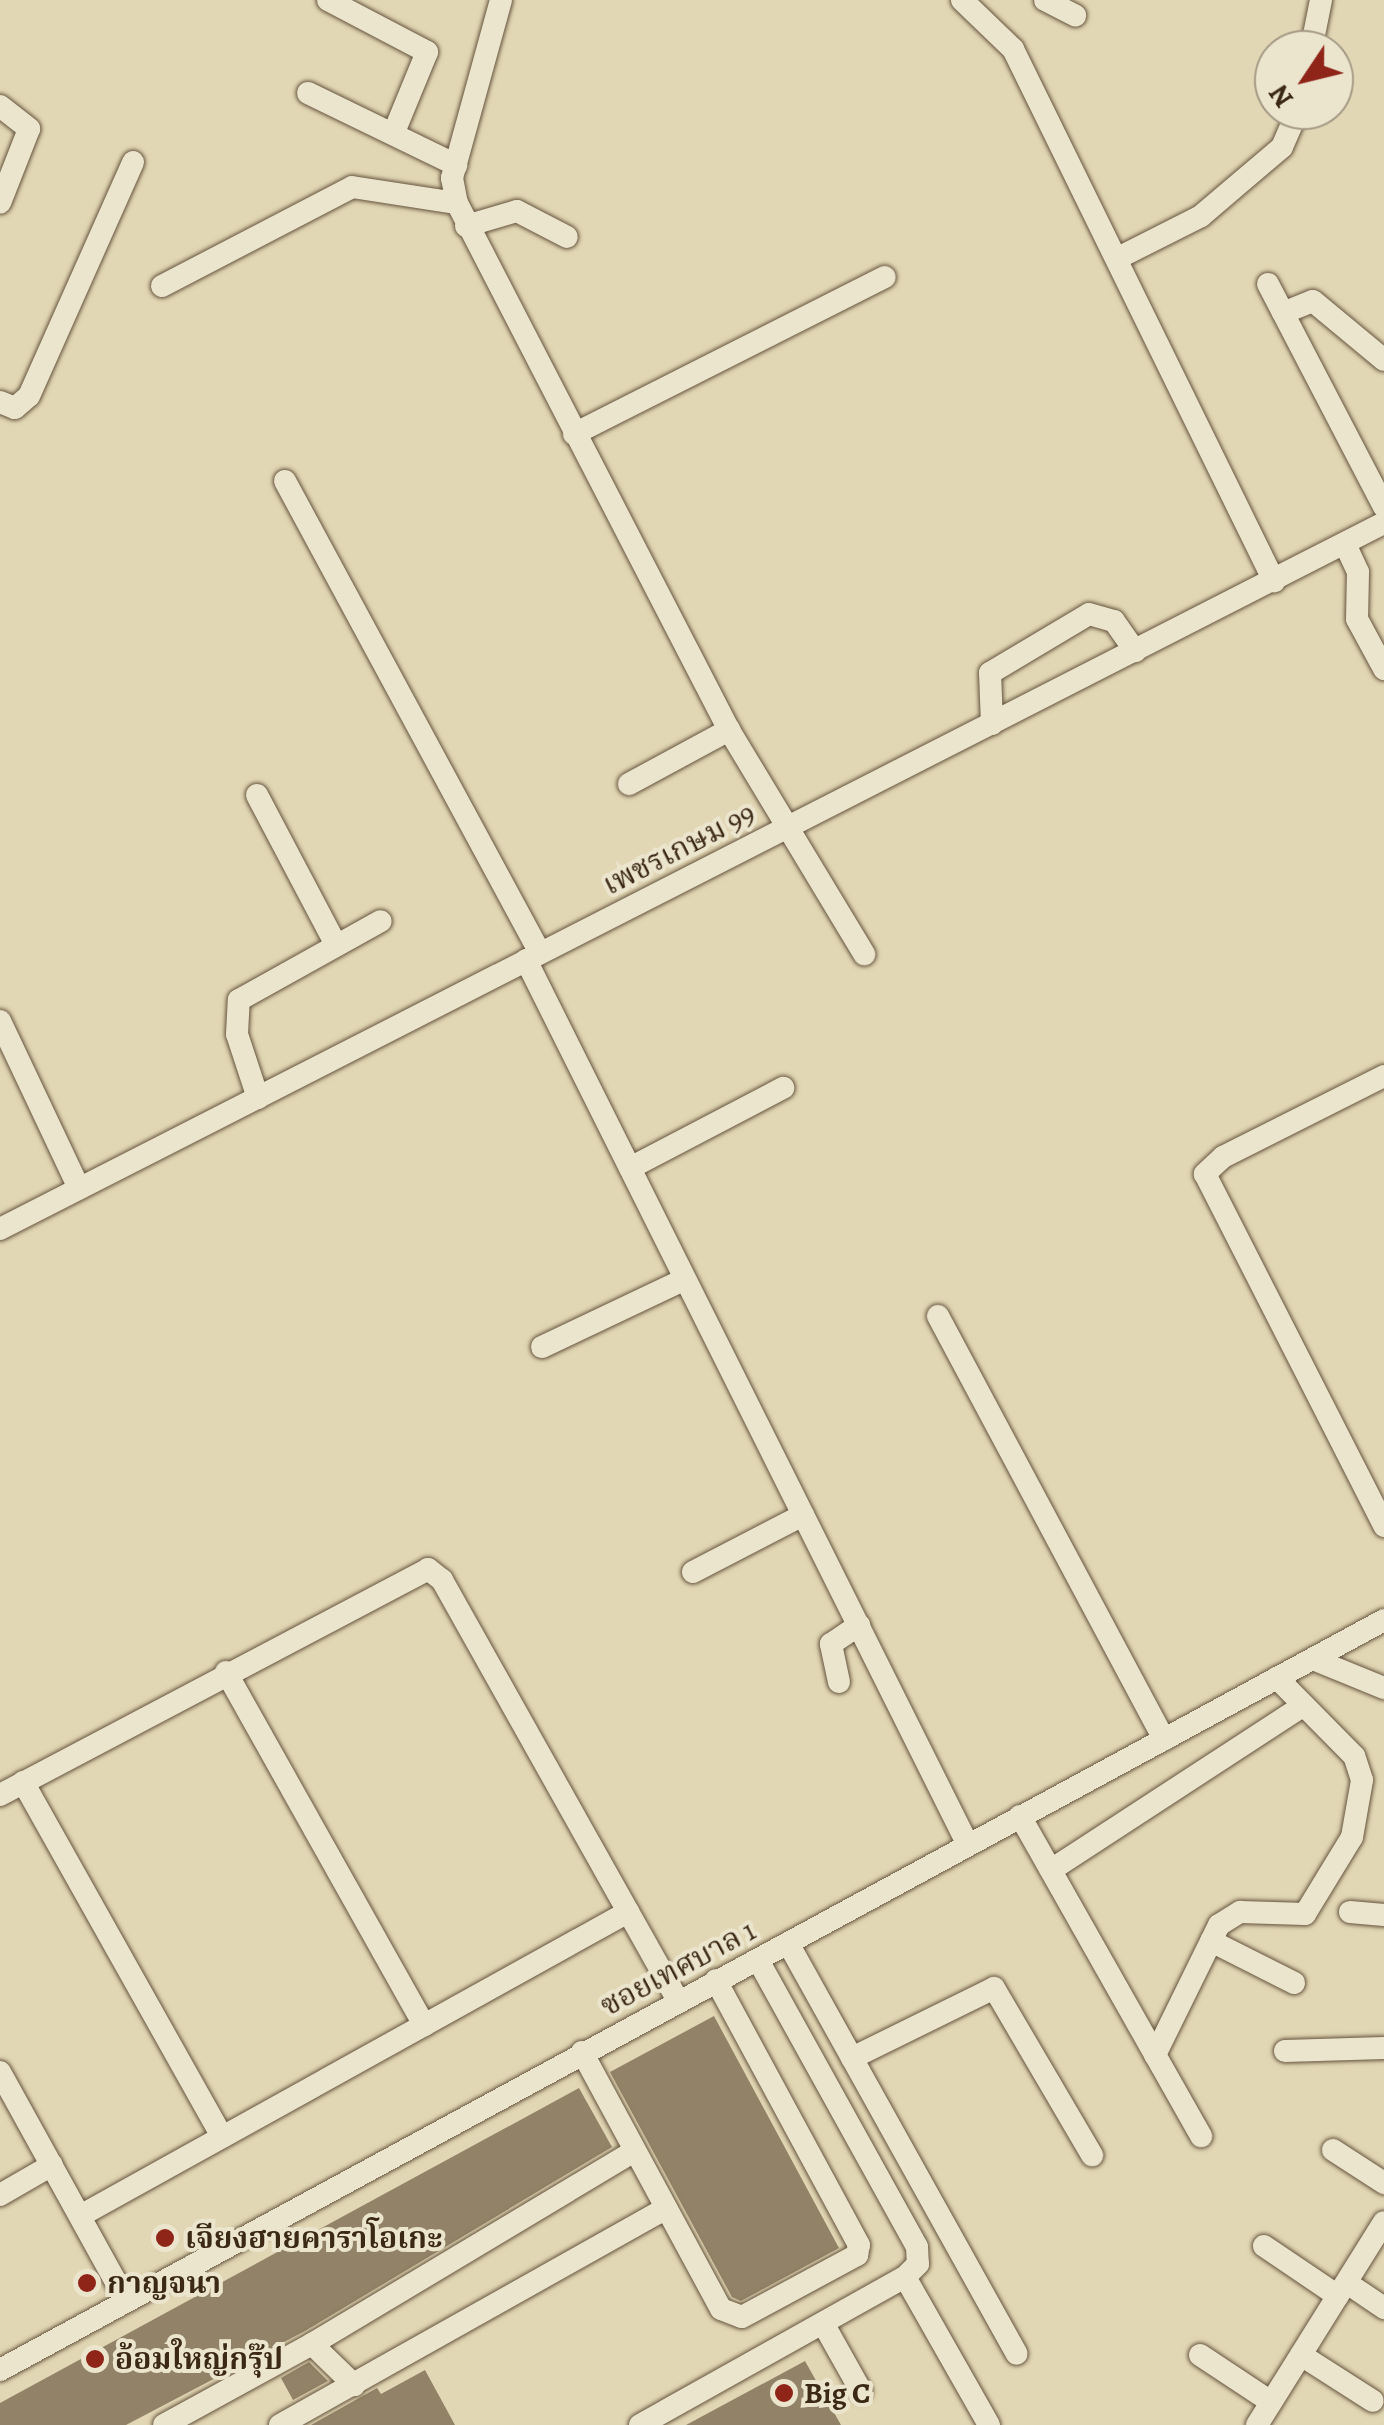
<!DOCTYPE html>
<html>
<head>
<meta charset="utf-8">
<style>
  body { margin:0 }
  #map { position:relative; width:1384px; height:2425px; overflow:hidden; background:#e2d7b4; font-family:Alegreya,"Noto Serif Thai",serif }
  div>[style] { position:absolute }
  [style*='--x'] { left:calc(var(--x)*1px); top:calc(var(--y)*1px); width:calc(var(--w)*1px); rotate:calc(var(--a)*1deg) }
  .building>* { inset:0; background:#928368 }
  .roads { filter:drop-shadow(0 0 2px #65543e) drop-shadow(0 0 2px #65543e) }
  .minor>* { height:22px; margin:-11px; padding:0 11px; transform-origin:11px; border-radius:11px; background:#ece5ce }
  .dots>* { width:28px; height:28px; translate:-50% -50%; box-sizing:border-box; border:5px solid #ece5ce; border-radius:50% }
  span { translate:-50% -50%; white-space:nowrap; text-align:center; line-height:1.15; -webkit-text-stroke:8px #ece5ce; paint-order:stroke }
  .street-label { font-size:30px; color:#3b2916 }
  .poi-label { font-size:30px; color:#3b2916; font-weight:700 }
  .left { translate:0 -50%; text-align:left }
  .north { position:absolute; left:1254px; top:30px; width:100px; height:100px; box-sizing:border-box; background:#ece5ce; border:2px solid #a59a84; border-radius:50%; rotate:235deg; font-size:28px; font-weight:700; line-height:40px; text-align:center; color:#3b2916 }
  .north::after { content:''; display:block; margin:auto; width:35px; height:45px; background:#8f2418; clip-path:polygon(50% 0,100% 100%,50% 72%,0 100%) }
</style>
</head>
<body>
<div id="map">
  <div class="building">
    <i style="clip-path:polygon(714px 2016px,839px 2248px,741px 2301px,732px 2297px,610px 2072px)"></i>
    <i style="clip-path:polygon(579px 2088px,612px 2147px,305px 2331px,126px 2425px,0 2425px,0 2403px)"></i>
    <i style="clip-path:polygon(805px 2361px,841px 2425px,686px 2425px)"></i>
    <i style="clip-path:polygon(309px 2362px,328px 2381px,293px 2400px,281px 2378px)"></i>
    <i style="clip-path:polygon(425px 2370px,455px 2425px,311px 2425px,377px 2388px,381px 2394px)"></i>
  </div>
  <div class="roads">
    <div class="minor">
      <i style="--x:328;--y:0;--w:112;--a:27.7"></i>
      <i style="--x:427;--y:52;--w:87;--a:112.4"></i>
      <i style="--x:501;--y:0;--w:185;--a:105.4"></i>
      <i style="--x:452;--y:178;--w:25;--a:79"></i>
      <i style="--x:457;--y:203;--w:593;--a:62.7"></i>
      <i style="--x:729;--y:730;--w:262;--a:58.9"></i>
      <i style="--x:962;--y:0;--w:71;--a:43.9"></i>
      <i style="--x:1013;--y:49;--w:593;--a:63.87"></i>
      <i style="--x:1045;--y:0;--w:34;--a:27"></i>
      <i style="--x:1311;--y:50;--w:51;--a:-78.7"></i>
      <i style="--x:308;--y:93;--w:165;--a:25.9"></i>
      <i style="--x:0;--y:106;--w:37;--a:38"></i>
      <i style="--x:29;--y:129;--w:79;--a:111.4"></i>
      <i style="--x:466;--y:226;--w:53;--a:-16.4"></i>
      <i style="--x:517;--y:211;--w:56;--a:27.5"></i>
      <i style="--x:1118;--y:258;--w:93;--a:-26.8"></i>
      <i style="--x:1201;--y:216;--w:106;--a:-40.4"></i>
      <i style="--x:1282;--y:147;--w:40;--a:-66.6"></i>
      <i style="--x:1268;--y:284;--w:251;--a:62.5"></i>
      <i style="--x:162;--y:286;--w:214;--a:-27.5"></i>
      <i style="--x:352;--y:187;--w:106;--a:8.7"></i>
      <i style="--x:1283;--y:313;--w:32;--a:-22"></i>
      <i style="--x:1313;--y:301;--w:92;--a:39.7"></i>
      <i style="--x:0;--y:402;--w:16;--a:22"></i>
      <i style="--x:15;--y:408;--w:18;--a:-41"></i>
      <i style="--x:29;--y:396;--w:256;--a:-66"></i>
      <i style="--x:574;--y:434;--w:348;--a:-26.8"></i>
      <i style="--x:285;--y:481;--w:536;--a:61.62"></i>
      <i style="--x:1345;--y:544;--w:31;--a:65"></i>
      <i style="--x:1358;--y:572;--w:47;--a:91.2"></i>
      <i style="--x:1357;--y:619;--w:57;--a:61.6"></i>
      <i style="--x:992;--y:724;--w:51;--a:-92.2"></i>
      <i style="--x:990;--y:673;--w:115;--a:-30.8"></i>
      <i style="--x:1089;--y:614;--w:26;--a:16"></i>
      <i style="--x:1114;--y:621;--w:37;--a:55"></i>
      <i style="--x:629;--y:784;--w:114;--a:-28.4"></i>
      <i style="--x:257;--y:795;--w:170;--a:62.2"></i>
      <i style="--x:526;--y:960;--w:989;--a:63.46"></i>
      <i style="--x:0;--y:1021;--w:185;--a:64.7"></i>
      <i style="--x:1384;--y:1076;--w:180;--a:153.3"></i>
      <i style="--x:1223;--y:1157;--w:25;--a:137"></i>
      <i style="--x:1205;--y:1174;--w:395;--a:63"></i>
      <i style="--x:258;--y:1098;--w:67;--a:-108.2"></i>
      <i style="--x:237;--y:1034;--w:34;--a:-87"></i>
      <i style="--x:239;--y:1000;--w:162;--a:-29.1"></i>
      <i style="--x:630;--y:1168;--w:173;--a:-27.6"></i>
      <i style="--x:0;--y:1229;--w:1554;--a:-27.03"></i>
      <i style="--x:938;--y:1316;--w:480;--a:61.9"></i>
      <i style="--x:542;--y:1347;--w:158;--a:-25.4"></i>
      <i style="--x:693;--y:1572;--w:124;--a:-27.4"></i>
      <i style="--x:1313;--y:1659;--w:77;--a:22.2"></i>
      <i style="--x:226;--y:1672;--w:405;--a:60.7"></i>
      <i style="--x:839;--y:1682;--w:39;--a:-102"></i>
      <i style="--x:831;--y:1644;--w:34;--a:-34"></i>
      <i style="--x:23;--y:1782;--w:407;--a:60.7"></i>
      <i style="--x:0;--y:1795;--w:484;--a:-27.8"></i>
      <i style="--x:428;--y:1569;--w:18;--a:38"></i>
      <i style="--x:442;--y:1580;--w:483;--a:60.7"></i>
      <i style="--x:1020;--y:1816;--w:368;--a:60.5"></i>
      <i style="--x:1051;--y:1870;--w:301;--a:-33.1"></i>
      <i style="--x:1350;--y:1912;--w:34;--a:5"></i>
      <i style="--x:1211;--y:1941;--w:93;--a:26.8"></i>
      <i style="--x:788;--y:1943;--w:470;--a:60.9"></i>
      <i style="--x:758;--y:1960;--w:328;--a:61"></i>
      <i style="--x:917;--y:2247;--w:17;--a:87"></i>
      <i style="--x:918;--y:2264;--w:18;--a:135"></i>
      <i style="--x:1285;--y:2051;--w:99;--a:-1.7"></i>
      <i style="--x:582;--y:2052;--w:292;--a:61.6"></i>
      <i style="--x:721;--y:2309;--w:22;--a:21"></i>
      <i style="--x:742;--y:2317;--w:131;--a:-28.3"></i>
      <i style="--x:857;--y:2255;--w:10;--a:-79"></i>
      <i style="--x:859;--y:2245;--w:301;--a:-118.4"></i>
      <i style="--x:1155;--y:2055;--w:145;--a:-63.8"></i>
      <i style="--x:1219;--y:1925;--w:25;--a:-32"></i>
      <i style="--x:1240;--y:1912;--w:65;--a:1.8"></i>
      <i style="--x:1305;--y:1914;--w:90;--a:-58.6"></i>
      <i style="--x:1352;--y:1837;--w:58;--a:-80"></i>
      <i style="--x:1362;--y:1780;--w:25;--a:-108"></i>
      <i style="--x:1354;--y:1756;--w:110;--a:-134.6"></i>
      <i style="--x:852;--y:2058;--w:158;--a:-26.2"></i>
      <i style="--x:994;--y:1988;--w:194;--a:59.6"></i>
      <i style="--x:0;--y:2072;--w:260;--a:61.1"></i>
      <i style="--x:1333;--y:2150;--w:61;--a:32.9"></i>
      <i style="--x:0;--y:2195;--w:60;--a:-30"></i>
      <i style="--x:80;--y:2216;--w:627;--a:-29.02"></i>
      <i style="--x:1264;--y:2246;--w:89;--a:34"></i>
      <i style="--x:1347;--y:2283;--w:45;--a:34"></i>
      <i style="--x:824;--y:2325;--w:76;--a:60.7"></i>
      <i style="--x:312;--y:2344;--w:374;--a:-30.9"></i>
      <i style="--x:1200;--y:2355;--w:85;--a:33.5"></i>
      <i style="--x:1301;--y:2355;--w:85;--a:32.6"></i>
      <i style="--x:0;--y:2370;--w:1574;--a:-28.45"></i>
      <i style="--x:164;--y:2425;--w:169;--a:-28.7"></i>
      <i style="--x:312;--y:2344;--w:59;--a:44.3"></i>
      <i style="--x:280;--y:2425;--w:441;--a:-29.3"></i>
      <i style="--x:640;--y:2425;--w:304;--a:-29.2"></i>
      <i style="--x:905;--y:2277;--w:170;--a:60.4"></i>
      <i style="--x:1257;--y:2425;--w:239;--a:-58"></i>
    </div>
  </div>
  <div class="dots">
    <i style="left:165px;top:2238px;background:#8f2418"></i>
    <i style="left:87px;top:2283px;background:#8f2418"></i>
    <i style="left:95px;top:2359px;background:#8f2418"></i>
    <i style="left:784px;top:2393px;background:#8f2418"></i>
  </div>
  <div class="street-label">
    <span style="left:679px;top:849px;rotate:-27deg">เพชรเกษม 99</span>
    <span style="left:678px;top:1968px;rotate:-28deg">ซอยเทศบาล 1</span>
  </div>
  <div class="poi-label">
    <span class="left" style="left:185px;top:2238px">เจียงฮายคาราโอเกะ</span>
    <span class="left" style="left:107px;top:2283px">กาญจนา</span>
    <span class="left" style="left:115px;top:2359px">อ้อมใหญ่กรุ๊ป</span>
    <span class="left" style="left:804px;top:2393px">Big C</span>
  </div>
  <div class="north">N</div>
</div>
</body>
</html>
